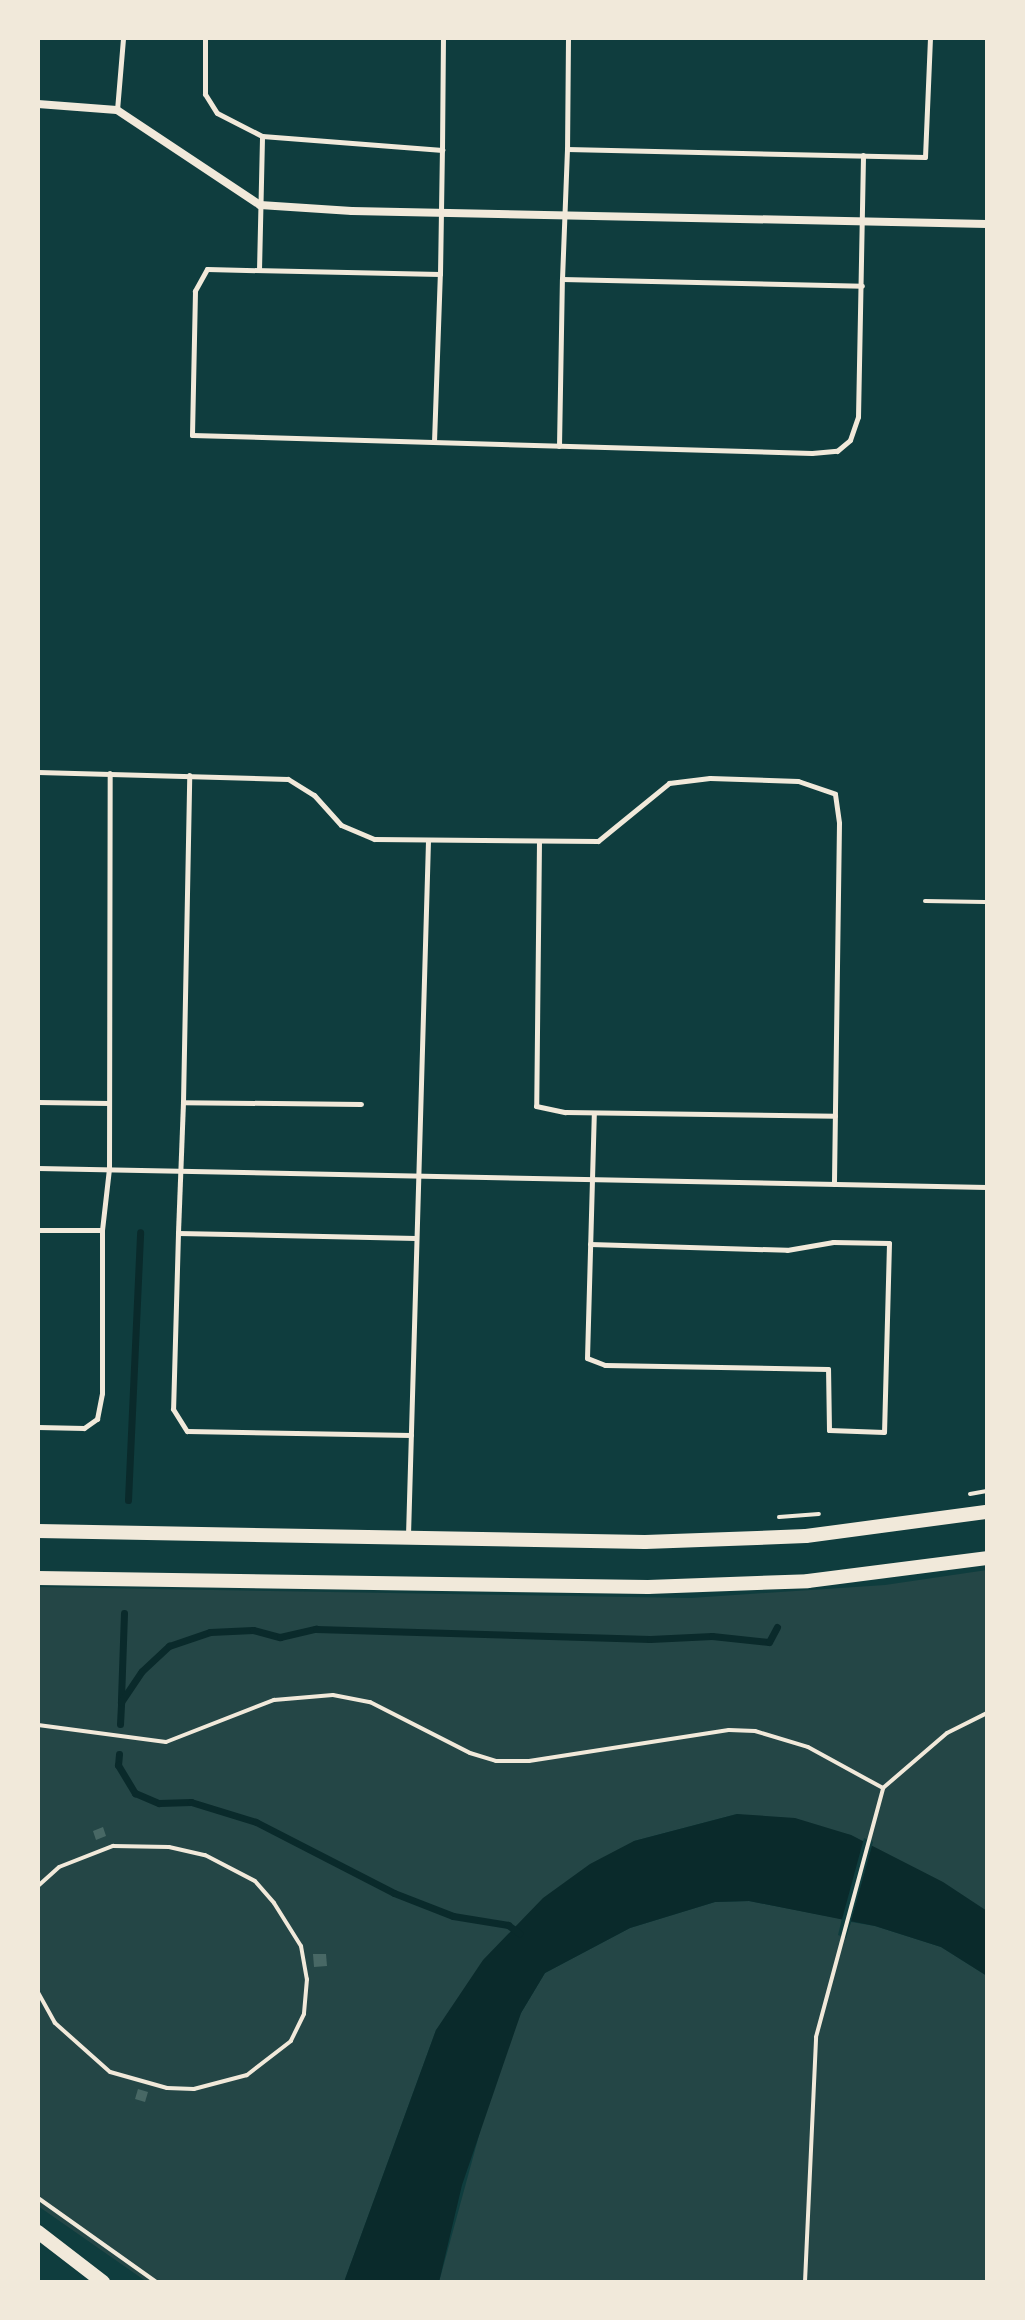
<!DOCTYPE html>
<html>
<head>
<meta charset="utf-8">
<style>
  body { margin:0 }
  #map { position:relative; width:1025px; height:2320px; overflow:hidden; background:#0f3d3e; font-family:"Noto Serif",serif }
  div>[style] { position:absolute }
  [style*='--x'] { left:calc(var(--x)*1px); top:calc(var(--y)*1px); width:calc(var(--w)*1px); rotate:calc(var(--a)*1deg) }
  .green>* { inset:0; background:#244646 }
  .water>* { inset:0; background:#0a2a2b }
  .pier>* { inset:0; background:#0f3d3e }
  .stream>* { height:7px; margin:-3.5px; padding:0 3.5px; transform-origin:3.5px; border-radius:3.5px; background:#0a2a2b }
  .building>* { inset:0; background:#486865 }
  .path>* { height:4px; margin:-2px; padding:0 2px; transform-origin:2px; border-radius:2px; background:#f1e9da }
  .service>* { height:5px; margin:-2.5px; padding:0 2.5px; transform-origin:2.5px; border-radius:2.5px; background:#f1e9da }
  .minor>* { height:8px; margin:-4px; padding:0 4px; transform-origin:4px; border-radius:4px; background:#f1e9da }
  .secondary>* { height:14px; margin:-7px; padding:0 7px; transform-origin:7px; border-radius:7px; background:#f1e9da }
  span { translate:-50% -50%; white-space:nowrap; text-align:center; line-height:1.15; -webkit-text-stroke:8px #f1e9da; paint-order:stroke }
  .frame { position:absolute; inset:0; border:40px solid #f1e9da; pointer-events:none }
</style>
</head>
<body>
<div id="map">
  <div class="green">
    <i style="clip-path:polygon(987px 1570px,987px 1911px,851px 1835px,737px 1814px,634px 1841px,436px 2030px,344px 2282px,147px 2282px,38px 2206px,38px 1587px,691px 1598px,885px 1585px)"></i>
    <i style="clip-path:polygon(749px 1901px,842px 1919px,838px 1935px,846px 1938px,851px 1922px,875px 1926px,941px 1947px,987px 1976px,987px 2282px,439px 2282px,493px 2084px,521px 2013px,545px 1973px,630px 1928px,715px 1902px)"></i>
  </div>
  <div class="water">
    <i style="clip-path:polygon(737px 1814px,795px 1818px,851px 1835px,943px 1882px,987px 1911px,987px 1976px,941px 1947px,875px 1926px,749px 1901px,715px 1902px,630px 1928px,545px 1973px,521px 2013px,462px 2185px,439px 2282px,344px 2282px,436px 2030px,483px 1960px,543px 1898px,590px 1864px,634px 1841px)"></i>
  </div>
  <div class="pier">
    <i style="clip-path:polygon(864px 1838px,873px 1842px,850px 1925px,841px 1923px)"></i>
  </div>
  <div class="stream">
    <i style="--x:128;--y:1500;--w:268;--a:-87.4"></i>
    <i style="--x:121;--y:1699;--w:86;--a:-88"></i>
    <i style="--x:120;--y:1724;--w:22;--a:-87"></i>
    <i style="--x:121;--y:1702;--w:37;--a:-56"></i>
    <i style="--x:142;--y:1671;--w:37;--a:-43"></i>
    <i style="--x:169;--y:1646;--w:43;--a:-18.9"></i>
    <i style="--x:210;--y:1632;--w:43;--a:-2.7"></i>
    <i style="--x:253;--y:1630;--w:28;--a:15"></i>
    <i style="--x:280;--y:1637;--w:37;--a:-13"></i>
    <i style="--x:316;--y:1629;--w:334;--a:1.7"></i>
    <i style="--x:650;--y:1639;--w:62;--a:-2.8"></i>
    <i style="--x:712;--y:1636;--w:57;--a:6"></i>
    <i style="--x:769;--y:1642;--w:17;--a:-62"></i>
    <i style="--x:119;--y:1754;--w:11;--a:95"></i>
    <i style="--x:118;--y:1765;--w:33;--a:59"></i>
    <i style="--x:135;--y:1793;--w:26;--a:23"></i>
    <i style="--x:159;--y:1803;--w:32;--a:-2"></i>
    <i style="--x:191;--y:1802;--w:68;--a:17.1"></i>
    <i style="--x:256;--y:1822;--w:155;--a:27.2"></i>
    <i style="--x:394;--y:1893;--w:63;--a:21.3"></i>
    <i style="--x:453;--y:1916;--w:56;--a:9.3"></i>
    <i style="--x:508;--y:1925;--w:14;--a:36"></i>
  </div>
  <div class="building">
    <i style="clip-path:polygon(103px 1827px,106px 1836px,96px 1840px,93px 1831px)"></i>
    <i style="clip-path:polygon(313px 1954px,326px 1954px,327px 1966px,314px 1967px)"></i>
    <i style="clip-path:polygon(138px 2089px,148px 2092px,145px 2102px,135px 2099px)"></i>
  </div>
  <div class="path">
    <i style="--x:925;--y:901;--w:60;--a:1"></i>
    <i style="--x:970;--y:1494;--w:17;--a:-10"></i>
    <i style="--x:779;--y:1517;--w:40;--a:-4.3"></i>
    <i style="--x:38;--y:1725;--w:129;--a:7.6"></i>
    <i style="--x:166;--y:1742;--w:116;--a:-21.3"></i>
    <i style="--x:274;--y:1700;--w:59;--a:-4.8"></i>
    <i style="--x:333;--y:1695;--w:38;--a:11"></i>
    <i style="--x:370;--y:1702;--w:112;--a:27"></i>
    <i style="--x:470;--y:1753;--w:27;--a:17"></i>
    <i style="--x:496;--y:1761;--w:33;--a:0"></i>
    <i style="--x:529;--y:1761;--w:202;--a:-8.8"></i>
    <i style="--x:729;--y:1730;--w:26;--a:2"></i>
    <i style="--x:755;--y:1731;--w:55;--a:16.8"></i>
    <i style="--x:808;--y:1747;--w:85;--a:28.7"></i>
    <i style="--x:38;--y:1886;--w:28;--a:-42"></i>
    <i style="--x:59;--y:1867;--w:58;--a:-21.3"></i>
    <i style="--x:113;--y:1846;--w:56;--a:1"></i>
    <i style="--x:169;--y:1847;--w:37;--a:13"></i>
    <i style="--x:205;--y:1855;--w:56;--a:27.5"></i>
    <i style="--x:255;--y:1881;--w:29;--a:49"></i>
    <i style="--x:274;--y:1903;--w:51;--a:57.9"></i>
    <i style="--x:301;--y:1946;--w:34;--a:80"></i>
    <i style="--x:307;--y:1979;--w:35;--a:95"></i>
    <i style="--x:304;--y:2014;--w:30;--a:116"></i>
    <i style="--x:291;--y:2041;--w:56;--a:142.3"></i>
    <i style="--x:247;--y:2075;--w:55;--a:165.2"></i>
    <i style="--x:194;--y:2089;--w:27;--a:-178"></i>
    <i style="--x:167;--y:2088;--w:59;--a:-164.3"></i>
    <i style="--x:110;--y:2072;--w:74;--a:-138.3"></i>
    <i style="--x:55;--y:2023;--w:35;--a:-119"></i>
    <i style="--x:38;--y:2198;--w:145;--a:35.4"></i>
    <i style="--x:805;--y:2282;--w:245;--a:-87.4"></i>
    <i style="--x:816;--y:2037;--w:258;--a:-74.9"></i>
    <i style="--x:883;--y:1788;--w:84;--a:-40.7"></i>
    <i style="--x:947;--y:1733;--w:45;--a:-26.6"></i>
  </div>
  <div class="service">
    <i style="--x:205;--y:38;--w:56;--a:90"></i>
    <i style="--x:205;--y:94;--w:22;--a:58"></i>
    <i style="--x:217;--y:113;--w:51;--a:27.1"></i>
    <i style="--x:262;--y:136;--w:181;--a:4.4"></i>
    <i style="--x:442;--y:150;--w:112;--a:-89.5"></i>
    <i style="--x:568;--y:38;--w:111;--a:90.5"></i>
    <i style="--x:567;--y:149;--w:358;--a:1.3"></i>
    <i style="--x:925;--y:157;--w:119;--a:-87.6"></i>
    <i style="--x:117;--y:110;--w:72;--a:-85.2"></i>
    <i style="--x:567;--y:149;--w:130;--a:92.2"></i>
    <i style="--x:562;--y:279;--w:300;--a:1.3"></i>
    <i style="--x:259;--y:270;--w:134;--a:-88.7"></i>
    <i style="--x:440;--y:274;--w:124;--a:-89.1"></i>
    <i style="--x:434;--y:442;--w:168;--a:-88"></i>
    <i style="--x:440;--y:274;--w:233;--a:-178.8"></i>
    <i style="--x:207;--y:269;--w:25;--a:119"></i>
    <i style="--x:195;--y:291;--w:144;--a:91.2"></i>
    <i style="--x:192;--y:435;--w:620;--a:1.66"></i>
    <i style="--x:812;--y:453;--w:25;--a:-5"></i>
    <i style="--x:837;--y:451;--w:17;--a:-40"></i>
    <i style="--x:850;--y:440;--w:24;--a:-71"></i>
    <i style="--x:858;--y:417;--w:262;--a:-88.9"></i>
    <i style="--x:559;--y:446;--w:167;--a:-89"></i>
    <i style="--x:38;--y:772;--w:250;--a:1.6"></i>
    <i style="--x:288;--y:779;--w:31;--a:32"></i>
    <i style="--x:314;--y:795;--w:40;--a:48"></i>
    <i style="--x:341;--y:825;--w:36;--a:23"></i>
    <i style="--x:374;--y:839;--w:224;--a:0.5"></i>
    <i style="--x:598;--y:841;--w:92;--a:-39.2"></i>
    <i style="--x:669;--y:783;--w:41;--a:-7"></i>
    <i style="--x:710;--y:778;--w:88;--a:2"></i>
    <i style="--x:798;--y:781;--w:39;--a:19"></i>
    <i style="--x:835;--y:794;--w:29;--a:82"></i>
    <i style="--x:839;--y:823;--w:361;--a:90.8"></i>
    <i style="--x:539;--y:841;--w:265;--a:90.6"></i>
    <i style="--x:536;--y:1106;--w:30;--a:12"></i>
    <i style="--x:565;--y:1112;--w:270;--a:0.8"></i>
    <i style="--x:38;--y:1102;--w:71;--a:0.8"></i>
    <i style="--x:183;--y:1102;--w:327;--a:-88.9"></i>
    <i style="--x:361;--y:1104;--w:178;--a:-179.4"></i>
    <i style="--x:183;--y:1102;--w:131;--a:92.2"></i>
    <i style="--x:178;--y:1233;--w:238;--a:1.2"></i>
    <i style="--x:38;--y:1168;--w:949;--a:1.15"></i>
    <i style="--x:38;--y:1230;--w:64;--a:0"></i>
    <i style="--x:178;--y:1233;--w:176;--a:91.6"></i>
    <i style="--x:173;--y:1409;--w:26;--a:58"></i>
    <i style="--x:187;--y:1431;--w:224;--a:1"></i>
    <i style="--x:590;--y:1244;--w:197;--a:1.7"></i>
    <i style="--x:787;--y:1250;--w:47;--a:-9.9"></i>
    <i style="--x:833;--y:1242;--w:56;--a:1"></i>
    <i style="--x:889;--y:1243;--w:189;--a:91.5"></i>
    <i style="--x:884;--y:1432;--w:55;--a:-177.9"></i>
    <i style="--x:829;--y:1430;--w:61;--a:-90.9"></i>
    <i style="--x:828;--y:1369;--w:223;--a:-179"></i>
    <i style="--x:605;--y:1365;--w:19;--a:-159"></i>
    <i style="--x:587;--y:1358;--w:245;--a:-88.4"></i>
    <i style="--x:38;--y:1427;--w:46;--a:1.2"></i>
    <i style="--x:84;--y:1428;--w:16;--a:-35"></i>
    <i style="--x:97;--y:1419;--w:26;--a:-79"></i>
    <i style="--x:102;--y:1393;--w:163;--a:-90"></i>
    <i style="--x:102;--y:1230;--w:61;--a:-83.5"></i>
    <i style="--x:109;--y:1169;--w:396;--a:-89.9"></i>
    <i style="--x:408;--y:1535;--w:695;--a:-88.35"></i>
  </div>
  <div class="minor">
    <i style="--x:38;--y:104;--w:79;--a:4.3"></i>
    <i style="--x:117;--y:110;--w:172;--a:33.6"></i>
    <i style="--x:260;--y:205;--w:92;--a:3.7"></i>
    <i style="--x:352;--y:211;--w:635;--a:1.17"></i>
  </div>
  <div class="secondary">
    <i style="--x:38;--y:1531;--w:607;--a:1.04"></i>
    <i style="--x:645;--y:1542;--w:161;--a:-2.1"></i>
    <i style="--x:806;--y:1536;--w:183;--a:-7.6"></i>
    <i style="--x:38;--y:1578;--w:610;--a:0.85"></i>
    <i style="--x:648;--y:1587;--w:160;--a:-2.1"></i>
    <i style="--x:808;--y:1581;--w:180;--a:-7.3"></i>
    <i style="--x:38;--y:2232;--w:82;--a:37.6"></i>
  </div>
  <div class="frame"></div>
</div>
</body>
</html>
